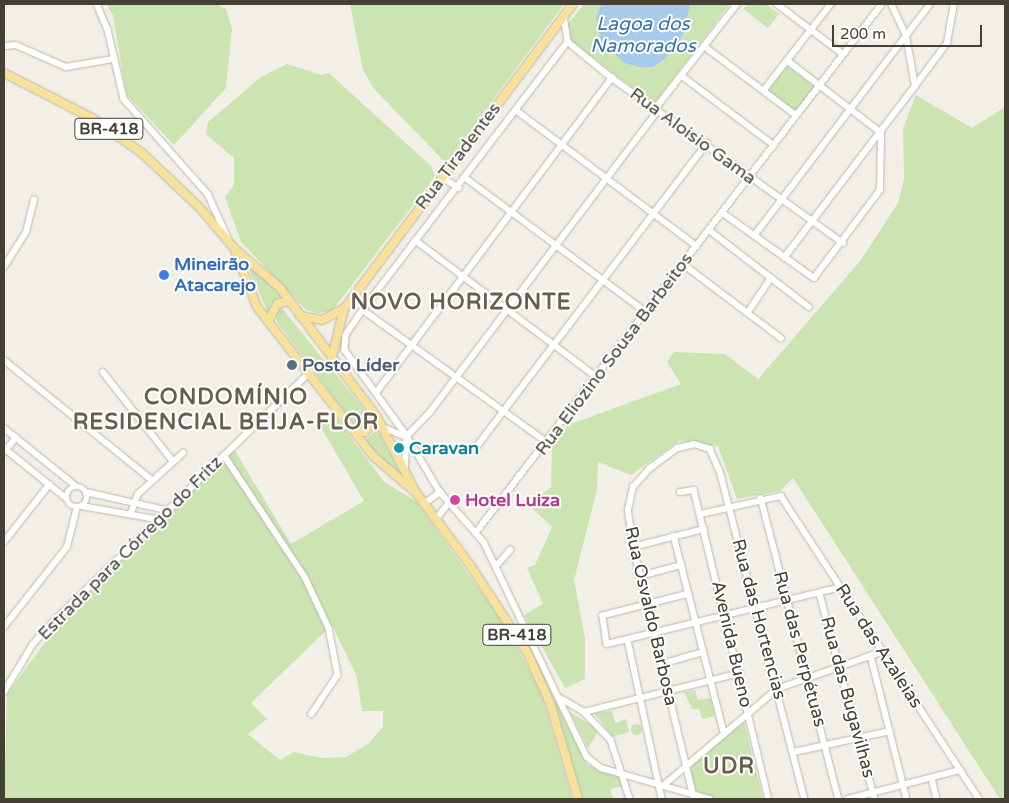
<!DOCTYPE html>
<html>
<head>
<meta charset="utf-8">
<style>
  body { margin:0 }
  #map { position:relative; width:1009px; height:803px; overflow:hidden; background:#f2efe7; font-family:"Varela Round",sans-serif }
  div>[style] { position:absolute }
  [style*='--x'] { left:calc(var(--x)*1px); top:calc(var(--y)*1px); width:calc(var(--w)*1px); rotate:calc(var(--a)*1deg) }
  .green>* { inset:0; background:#cbe4b2 }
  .round { border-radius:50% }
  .water>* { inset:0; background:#a7cceb }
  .roads { filter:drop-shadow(0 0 1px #bdb7aa) drop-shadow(0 0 1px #bdb7aa) }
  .minor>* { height:5.5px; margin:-2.75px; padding:0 2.75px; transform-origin:2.75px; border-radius:2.75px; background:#fff }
  .minor>.ring { margin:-2.75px; padding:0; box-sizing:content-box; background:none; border:5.5px solid #fff; border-radius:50% }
  .major>* { height:8px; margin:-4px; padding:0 4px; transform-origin:4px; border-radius:4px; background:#f7e19b }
  .dots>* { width:14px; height:14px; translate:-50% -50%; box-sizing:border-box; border:2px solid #fff; border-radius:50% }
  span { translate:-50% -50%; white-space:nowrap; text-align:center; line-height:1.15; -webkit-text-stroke:4px #fff; paint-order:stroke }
  .shield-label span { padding:1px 4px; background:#fff; border:1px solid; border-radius:4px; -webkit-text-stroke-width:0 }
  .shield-label { font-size:16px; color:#454036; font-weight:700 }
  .street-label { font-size:18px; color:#454036 }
  .shop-label { font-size:18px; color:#366cbe; font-weight:700 }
  .left { translate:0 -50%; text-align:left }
  .service-label { font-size:18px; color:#4e5e75; font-weight:700 }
  .culture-label { font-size:18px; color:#0d838f; font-weight:700 }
  .hotel-label { font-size:18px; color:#b23c85; font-weight:700 }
  .water-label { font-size:19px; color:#3773a9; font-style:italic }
  .district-label { font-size:22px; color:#675e4e; font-weight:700; letter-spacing:1px }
  .frame { position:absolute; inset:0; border:5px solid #454036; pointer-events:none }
  .scale { position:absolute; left:832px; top:25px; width:150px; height:22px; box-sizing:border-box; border:2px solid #454036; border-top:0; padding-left:6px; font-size:15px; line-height:18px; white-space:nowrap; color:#454036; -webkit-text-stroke:4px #fff; paint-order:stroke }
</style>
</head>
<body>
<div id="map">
  <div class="green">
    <i style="clip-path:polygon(106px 4px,216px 4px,226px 9px,232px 29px,226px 88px,174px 145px,126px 94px,113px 15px)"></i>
    <i style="clip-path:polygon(350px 4px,564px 4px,446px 163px,374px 89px,363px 70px)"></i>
    <i style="clip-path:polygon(584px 4px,730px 4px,654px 104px,572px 42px,567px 25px)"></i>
    <i style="clip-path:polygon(748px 4px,766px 4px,779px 14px,768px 28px,743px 9px)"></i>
    <i style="clip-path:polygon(287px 64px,322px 75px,329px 73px,431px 166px,435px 176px,332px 311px,318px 313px,306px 310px,241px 242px,225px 197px,234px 185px,234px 158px,206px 134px,208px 122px,261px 77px)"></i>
    <i style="clip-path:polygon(786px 65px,815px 87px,795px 112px,767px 91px)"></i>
    <i style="clip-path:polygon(916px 95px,972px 128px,1005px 107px,1005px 799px,1000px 799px,793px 478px,780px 491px,737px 499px,718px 446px,679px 441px,631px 475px,598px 462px,597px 490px,574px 580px,585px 638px,585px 679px,565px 688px,524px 615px,543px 604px,527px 568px,535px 565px,552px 527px,528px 504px,551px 487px,552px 446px,568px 425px,681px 384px,667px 362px,674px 352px,725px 354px,758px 379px,861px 260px,898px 203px,904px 179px,903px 128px)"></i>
    <i style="clip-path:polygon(246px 262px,281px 296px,271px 303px,268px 313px)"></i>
    <i style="clip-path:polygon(282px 308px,370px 417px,362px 428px,354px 424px,277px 322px,276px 314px)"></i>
    <i style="clip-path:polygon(evenodd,334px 415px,384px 482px,416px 501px,508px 629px,542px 695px,572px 799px,4px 799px,7px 694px,69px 610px,234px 449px,291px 544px,364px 501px,319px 424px,334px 415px,332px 625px,357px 677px,362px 711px,383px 711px,383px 727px,368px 744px,346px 757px,321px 758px,294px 752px,280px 760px,248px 734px,267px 719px,251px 703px,332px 625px)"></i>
    <i style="clip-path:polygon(377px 429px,398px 468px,403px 479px,364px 442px)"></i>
    <i style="clip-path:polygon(695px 690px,698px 700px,711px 698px,715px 716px,702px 719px,699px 709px,692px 709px,684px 692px)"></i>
    <i style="clip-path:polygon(554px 703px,562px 708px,587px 765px,622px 776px,624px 786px,610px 789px,613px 799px,583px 799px)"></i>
    <i style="clip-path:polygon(612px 711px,615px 723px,626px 719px,629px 732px,613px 737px,594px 713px)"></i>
    <i style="clip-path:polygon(570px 712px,599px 730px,588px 748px)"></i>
    <i style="clip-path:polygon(744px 721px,763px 799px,717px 799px,694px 793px,689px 773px,693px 765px)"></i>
    <i class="round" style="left:630.5px;top:723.5px;width:11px;height:11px"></i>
  </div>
  <div class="water">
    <i style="clip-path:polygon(602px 4px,690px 4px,683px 35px,665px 59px,653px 67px,639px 67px,625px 63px,601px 42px,596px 17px)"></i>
  </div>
  <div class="roads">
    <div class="minor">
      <i style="--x:97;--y:4;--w:28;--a:67"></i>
      <i style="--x:108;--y:30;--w:71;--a:76.9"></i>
      <i style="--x:124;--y:99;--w:127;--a:48.5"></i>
      <i style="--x:208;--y:194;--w:48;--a:65.6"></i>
      <i style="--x:777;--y:4;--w:83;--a:37.1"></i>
      <i style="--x:564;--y:16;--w:26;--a:81"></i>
      <i style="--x:568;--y:42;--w:57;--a:39.3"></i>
      <i style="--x:612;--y:78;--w:284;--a:35.5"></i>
      <i style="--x:568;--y:42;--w:337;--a:127.4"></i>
      <i style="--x:363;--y:310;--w:30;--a:124"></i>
      <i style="--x:346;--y:335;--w:15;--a:94"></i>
      <i style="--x:345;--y:350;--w:106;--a:54.2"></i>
      <i style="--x:407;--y:436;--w:65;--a:59.5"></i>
      <i style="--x:440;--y:492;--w:67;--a:48.7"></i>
      <i style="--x:484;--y:542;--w:238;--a:64.4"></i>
      <i style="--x:587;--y:757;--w:18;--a:38"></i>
      <i style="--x:601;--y:768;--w:113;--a:15.9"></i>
      <i style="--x:4;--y:46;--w:12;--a:-5"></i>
      <i style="--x:16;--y:45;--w:55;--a:23.7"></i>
      <i style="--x:66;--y:67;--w:49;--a:-9.5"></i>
      <i style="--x:704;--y:46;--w:115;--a:36.9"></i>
      <i style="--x:682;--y:76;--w:115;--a:36.9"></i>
      <i style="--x:915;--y:86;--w:54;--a:-53.3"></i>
      <i style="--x:947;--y:43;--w:40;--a:-80"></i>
      <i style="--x:764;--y:90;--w:109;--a:-52.1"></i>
      <i style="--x:655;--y:109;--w:133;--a:-52"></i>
      <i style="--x:517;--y:111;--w:225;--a:36.9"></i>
      <i style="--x:442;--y:177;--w:20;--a:33"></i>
      <i style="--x:467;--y:179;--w:223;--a:36.6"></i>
      <i style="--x:723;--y:213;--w:112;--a:35.5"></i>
      <i style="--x:814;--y:278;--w:110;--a:-53.1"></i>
      <i style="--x:880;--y:190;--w:57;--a:-89"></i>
      <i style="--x:881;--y:133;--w:118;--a:-142.5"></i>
      <i style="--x:709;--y:230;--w:126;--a:37.6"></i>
      <i style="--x:754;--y:236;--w:291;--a:-52.8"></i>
      <i style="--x:415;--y:240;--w:229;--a:37"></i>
      <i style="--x:784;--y:258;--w:216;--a:-52.7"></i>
      <i style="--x:915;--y:86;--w:51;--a:-100.2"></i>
      <i style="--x:906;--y:36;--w:35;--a:-115"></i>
      <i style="--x:683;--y:264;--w:123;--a:37.1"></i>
      <i style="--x:4;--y:267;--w:41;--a:-57.8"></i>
      <i style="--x:26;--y:232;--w:33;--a:-76"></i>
      <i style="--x:363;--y:310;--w:226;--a:35.7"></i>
      <i style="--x:748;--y:312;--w:41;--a:-55.9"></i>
      <i style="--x:4;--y:360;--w:191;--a:39"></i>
      <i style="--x:103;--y:372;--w:113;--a:51.8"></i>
      <i style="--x:376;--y:393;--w:394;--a:-53.2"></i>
      <i style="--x:383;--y:427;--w:25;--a:23"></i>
      <i style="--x:4;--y:428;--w:92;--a:38.9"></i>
      <i style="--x:4;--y:448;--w:80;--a:38.9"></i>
      <i style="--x:474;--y:450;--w:385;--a:-52.8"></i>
      <i style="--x:5;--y:451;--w:17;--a:-50"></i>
      <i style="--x:224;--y:455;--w:146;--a:56.4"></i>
      <i style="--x:305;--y:577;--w:56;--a:64.8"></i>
      <i style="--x:329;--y:628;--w:48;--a:79.2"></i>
      <i style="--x:338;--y:675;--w:47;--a:123.7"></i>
      <i style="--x:405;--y:469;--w:32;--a:-88"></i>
      <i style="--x:406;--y:437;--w:35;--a:-46"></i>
      <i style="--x:430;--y:412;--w:378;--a:-52.9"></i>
      <i class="ring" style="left:67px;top:487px;width:14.5px;height:14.5px"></i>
      <i style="--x:86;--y:492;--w:82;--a:12.7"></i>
      <i style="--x:680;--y:492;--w:14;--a:-8"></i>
      <i style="--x:694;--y:490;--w:318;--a:76.4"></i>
      <i style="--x:761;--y:498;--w:311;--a:75.5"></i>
      <i style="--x:424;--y:504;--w:20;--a:-37"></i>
      <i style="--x:82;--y:506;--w:75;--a:10"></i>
      <i style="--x:131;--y:513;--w:20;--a:-70"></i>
      <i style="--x:138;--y:494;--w:61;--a:-42.3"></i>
      <i style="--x:701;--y:514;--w:82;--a:-12.7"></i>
      <i style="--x:781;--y:496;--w:362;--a:56.8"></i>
      <i style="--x:436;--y:519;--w:22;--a:-51"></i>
      <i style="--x:477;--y:531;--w:665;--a:-52.46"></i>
      <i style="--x:674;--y:536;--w:202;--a:75.7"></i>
      <i style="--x:4;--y:542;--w:73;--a:-51.7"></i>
      <i style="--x:633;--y:547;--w:73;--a:-14.2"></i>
      <i style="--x:497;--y:565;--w:20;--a:-49"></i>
      <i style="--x:640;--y:576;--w:43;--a:-14.7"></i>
      <i style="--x:689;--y:594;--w:89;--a:165.7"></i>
      <i style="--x:603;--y:616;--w:28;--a:82"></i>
      <i style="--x:607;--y:644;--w:241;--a:-13.7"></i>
      <i style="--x:820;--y:594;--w:212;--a:75"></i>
      <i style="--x:4;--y:627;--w:102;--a:-51.8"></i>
      <i style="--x:67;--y:547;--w:41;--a:-76"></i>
      <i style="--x:628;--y:640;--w:163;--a:77.9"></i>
      <i style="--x:871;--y:656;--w:147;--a:75.9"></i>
      <i style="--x:662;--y:664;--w:43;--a:-16.3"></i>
      <i style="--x:4;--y:692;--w:56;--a:-58.9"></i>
      <i style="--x:33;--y:644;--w:31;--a:-48"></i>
      <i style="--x:54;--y:621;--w:357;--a:-44.2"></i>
      <i style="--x:560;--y:698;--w:28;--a:30"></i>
      <i style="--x:584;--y:712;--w:39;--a:46"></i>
      <i style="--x:611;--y:740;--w:62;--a:72.1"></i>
      <i style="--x:584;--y:712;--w:161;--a:-14"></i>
      <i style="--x:794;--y:752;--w:98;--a:-12.3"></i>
      <i style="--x:932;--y:778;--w:22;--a:77"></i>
      <i style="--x:664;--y:785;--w:148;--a:-40.3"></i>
      <i style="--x:777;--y:689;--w:114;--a:-19.6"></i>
      <i style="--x:694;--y:799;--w:259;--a:-103.6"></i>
      <i style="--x:633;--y:547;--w:37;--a:-98"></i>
      <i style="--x:628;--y:510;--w:24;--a:-78"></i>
      <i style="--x:633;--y:487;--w:25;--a:-48"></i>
      <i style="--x:650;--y:468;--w:34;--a:-36"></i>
      <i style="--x:678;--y:448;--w:16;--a:-14"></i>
      <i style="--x:694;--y:444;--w:17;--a:17"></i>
      <i style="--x:710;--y:449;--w:24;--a:66"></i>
      <i style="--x:720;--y:471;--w:339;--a:75.5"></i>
      <i style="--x:848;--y:799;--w:116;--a:-14.5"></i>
    </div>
    <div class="major">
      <i style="--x:4;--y:73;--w:99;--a:27.1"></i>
      <i style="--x:92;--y:118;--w:61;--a:35"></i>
      <i style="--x:142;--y:153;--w:79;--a:43.5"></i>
      <i style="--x:199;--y:207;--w:55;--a:49.4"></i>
      <i style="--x:235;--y:249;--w:60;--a:40.9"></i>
      <i style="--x:280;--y:288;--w:161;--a:53.1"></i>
      <i style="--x:377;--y:417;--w:83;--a:62.8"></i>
      <i style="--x:415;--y:491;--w:92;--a:53.4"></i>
      <i style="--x:470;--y:565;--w:104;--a:56.8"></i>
      <i style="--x:527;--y:652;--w:56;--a:65.7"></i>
      <i style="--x:550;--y:703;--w:100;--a:73.7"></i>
      <i style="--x:235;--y:250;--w:61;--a:68.9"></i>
      <i style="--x:257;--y:307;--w:189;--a:52.1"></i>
      <i style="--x:373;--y:456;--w:52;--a:40.4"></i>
      <i style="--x:300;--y:316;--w:22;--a:10"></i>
      <i style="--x:322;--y:320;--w:25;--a:-27"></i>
      <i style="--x:269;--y:320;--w:18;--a:-63"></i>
      <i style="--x:277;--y:304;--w:12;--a:-14"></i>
      <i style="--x:332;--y:357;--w:49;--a:-76"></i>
      <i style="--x:344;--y:309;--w:381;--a:-53.1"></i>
      <i style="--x:352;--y:430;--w:13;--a:9"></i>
      <i style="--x:365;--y:432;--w:19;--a:-51"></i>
    </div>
  </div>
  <div class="dots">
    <i style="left:164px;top:275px;background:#3f7fe0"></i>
    <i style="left:292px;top:365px;background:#5c6f8a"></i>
    <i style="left:399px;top:448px;background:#0f9aa8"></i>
    <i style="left:455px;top:500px;background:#d1479c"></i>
  </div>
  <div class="shield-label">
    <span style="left:109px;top:129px">BR-418</span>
    <span style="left:517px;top:635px">BR-418</span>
  </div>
  <div class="street-label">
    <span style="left:693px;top:136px;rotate:36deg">Rua Aloisio Gama</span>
    <span style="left:458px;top:156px;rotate:-53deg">Rua Tiradentes</span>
    <span style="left:614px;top:354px;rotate:-53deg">Rua Eliozino Sousa Barbeitos</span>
    <span style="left:130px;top:548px;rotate:-45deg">Estrada para Córrego do Fritz</span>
    <span style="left:651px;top:616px;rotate:77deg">Rua Osvaldo Barbosa</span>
    <span style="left:759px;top:619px;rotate:75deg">Rua das Hortencias</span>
    <span style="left:732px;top:644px;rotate:77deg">Avenida Bueno</span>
    <span style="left:879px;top:646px;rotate:57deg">Rua das Azaleias</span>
    <span style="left:800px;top:649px;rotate:75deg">Rua das Perpétuas</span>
    <span style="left:848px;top:697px;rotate:75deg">Rua das Bugavilhas</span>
  </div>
  <div class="shop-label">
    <span class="left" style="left:174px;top:275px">Mineirão<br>Atacarejo</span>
  </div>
  <div class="service-label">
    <span class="left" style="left:302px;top:365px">Posto Líder</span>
  </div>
  <div class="culture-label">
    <span class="left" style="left:409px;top:448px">Caravan</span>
  </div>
  <div class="hotel-label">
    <span class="left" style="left:465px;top:500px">Hotel Luiza</span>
  </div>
  <div class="water-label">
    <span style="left:643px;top:36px">Lagoa dos<br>Namorados</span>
  </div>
  <div class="district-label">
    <span style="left:461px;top:303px">NOVO HORIZONTE</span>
    <span style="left:226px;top:410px">CONDOMÍNIO<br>RESIDENCIAL BEIJA-FLOR</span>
    <span style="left:729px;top:767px">UDR</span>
  </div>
  <div class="frame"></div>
  <div class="scale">200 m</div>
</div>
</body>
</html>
